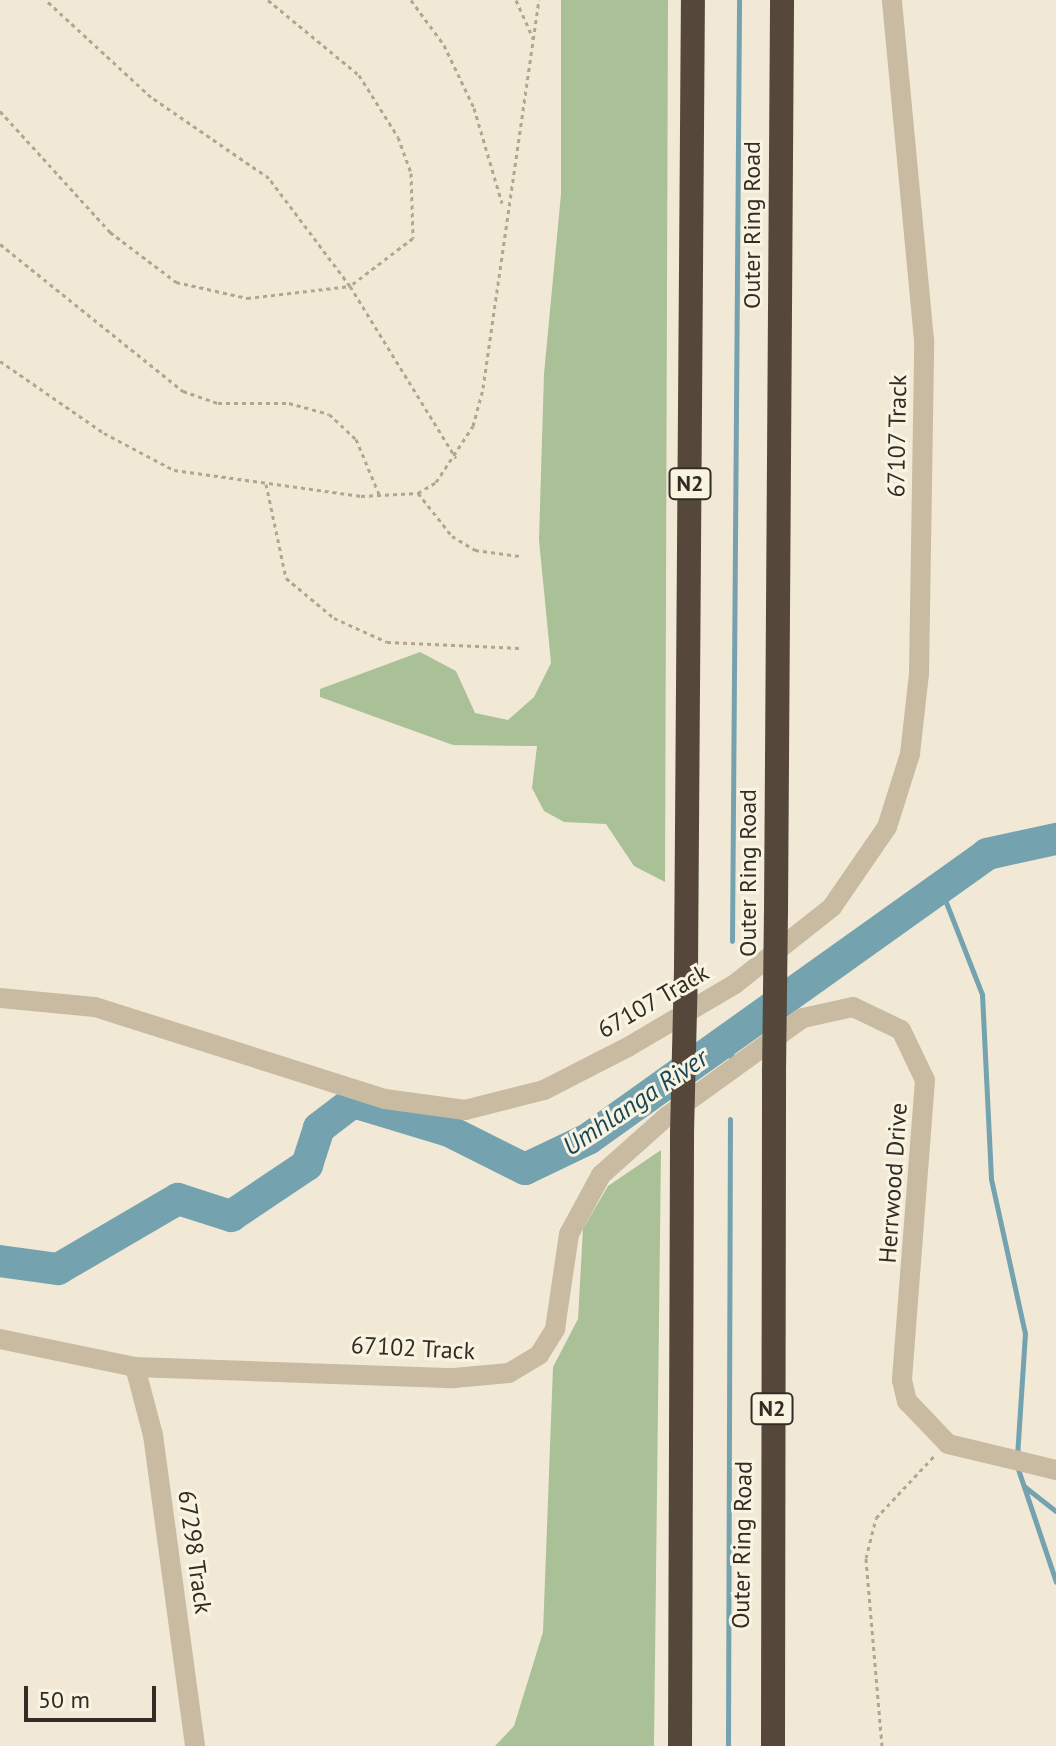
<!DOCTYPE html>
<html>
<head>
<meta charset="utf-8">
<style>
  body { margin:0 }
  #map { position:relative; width:1056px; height:1746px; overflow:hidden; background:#f1e9d6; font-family:"PT Sans",sans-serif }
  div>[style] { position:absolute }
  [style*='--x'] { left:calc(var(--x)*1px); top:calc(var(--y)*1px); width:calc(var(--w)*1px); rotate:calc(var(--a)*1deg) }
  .green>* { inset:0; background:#aac096 }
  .stream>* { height:5px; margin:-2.5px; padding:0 2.5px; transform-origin:2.5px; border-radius:2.5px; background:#74a2af }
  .river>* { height:32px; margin:-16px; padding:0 16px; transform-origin:16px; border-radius:16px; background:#74a2af }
  .path>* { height:3px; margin-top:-1.5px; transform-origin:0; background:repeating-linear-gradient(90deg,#b5a58c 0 4px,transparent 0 8px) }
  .minor>* { height:20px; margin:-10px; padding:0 10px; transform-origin:10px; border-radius:10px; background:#c9bba2 }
  .highway>* { height:24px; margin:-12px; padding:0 12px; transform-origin:12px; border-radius:12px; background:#55483b }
  .highway-bridge>* { height:24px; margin:-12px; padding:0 12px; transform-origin:12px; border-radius:12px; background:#55483b }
  span { translate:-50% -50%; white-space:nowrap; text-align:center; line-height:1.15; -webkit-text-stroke:6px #f9f3e2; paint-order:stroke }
  .shield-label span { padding:2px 6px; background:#f9f3e2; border:2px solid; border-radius:6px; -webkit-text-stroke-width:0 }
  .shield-label { font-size:22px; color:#332c25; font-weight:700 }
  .street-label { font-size:24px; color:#332c25 }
  .water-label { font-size:26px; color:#194756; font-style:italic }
  .scale { position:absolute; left:24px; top:1686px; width:132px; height:36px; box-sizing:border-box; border:4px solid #332c25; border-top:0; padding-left:10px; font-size:24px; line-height:28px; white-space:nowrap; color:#332c25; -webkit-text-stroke:6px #f9f3e2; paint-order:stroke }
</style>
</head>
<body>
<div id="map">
  <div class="green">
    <i style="clip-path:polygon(561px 0,668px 0,665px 882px,634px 866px,606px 824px,564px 822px,544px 811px,532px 788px,537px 746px,453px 745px,320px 697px,320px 689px,420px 652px,456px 671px,475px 713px,508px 720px,534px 697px,551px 663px,539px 540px,544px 374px,561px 194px)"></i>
    <i style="clip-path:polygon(661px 1150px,654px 1746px,495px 1746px,514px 1726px,543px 1632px,553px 1367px,578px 1319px,583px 1229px,608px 1186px)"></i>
  </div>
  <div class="stream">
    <i style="--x:940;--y:887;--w:115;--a:68.6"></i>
    <i style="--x:982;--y:994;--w:185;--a:87.2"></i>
    <i style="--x:991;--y:1179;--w:158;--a:77.6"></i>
    <i style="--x:1025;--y:1333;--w:123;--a:93.7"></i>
    <i style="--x:732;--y:941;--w:941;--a:-89.57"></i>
    <i style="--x:731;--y:1058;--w:24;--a:-85"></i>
    <i style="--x:1017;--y:1466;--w:122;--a:71.4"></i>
    <i style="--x:1025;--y:1487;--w:39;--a:38"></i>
    <i style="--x:728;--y:1746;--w:627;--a:-89.82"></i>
  </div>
  <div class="river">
    <i style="--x:0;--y:1261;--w:59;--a:7.9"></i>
    <i style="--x:58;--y:1269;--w:139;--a:-30.3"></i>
    <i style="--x:178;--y:1199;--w:56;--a:17.8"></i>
    <i style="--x:231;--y:1216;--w:92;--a:-33.9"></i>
    <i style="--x:307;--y:1165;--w:39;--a:-72"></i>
    <i style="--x:319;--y:1128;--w:43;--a:-37.4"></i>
    <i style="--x:353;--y:1102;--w:100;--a:16.8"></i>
    <i style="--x:449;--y:1131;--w:85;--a:26.6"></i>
    <i style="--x:525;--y:1169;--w:70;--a:-25.5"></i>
    <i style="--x:588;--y:1139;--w:490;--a:-35.5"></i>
    <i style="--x:987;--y:854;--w:71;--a:-12.3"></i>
  </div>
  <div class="path">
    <i style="--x:268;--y:0;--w:118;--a:39.5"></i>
    <i style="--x:359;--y:75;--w:73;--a:57.8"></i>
    <i style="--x:398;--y:137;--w:38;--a:70"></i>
    <i style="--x:411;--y:173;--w:65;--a:88.2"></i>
    <i style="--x:413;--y:238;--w:79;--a:142.7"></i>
    <i style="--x:350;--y:286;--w:202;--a:58.4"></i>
    <i style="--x:411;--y:0;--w:56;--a:53.7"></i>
    <i style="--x:444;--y:45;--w:70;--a:64.5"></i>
    <i style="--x:474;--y:108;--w:99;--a:73.6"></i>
    <i style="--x:516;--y:0;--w:42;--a:65.9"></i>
    <i style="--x:0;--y:111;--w:164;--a:47.7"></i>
    <i style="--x:110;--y:232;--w:83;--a:37.1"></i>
    <i style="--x:176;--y:282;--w:73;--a:12.7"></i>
    <i style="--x:247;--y:298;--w:104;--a:-6.6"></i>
    <i style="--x:350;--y:286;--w:135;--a:-126.9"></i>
    <i style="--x:269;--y:178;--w:143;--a:-145.5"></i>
    <i style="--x:151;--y:97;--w:143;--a:-137.3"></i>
    <i style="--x:0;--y:244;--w:235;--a:38.8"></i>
    <i style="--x:183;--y:391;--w:37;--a:19"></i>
    <i style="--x:218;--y:403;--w:71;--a:0"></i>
    <i style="--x:289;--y:403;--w:41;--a:15.4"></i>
    <i style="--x:329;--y:414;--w:37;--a:43"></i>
    <i style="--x:356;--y:439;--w:60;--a:67.3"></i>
    <i style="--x:0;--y:361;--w:126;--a:34.7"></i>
    <i style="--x:104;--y:433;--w:79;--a:27.9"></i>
    <i style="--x:174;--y:470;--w:189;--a:7.9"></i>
    <i style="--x:361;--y:496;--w:57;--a:-3"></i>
    <i style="--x:418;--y:493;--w:21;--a:-31"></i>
    <i style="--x:436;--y:482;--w:67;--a:-56.5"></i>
    <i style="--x:473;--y:426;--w:39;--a:-75"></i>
    <i style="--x:483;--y:388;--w:392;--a:-81.8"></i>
    <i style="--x:266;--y:484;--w:96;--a:78"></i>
    <i style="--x:286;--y:578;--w:62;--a:39.8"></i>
    <i style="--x:334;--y:618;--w:58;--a:24.4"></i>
    <i style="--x:387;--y:642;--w:132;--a:2.6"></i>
    <i style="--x:418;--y:493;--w:55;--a:51.7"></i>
    <i style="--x:452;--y:536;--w:27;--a:31"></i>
    <i style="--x:475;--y:550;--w:45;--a:7.6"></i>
    <i style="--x:882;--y:1746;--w:189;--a:-94.9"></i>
    <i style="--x:866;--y:1558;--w:41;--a:-76"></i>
    <i style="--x:876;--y:1518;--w:86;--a:-46.9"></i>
  </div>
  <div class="minor">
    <i style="--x:0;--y:998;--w:95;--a:5.4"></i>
    <i style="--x:95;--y:1007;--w:304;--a:17.6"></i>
    <i style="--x:385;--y:1099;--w:81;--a:7.8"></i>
    <i style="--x:465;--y:1110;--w:81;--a:-14.2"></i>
    <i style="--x:544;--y:1090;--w:94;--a:-27.1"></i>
    <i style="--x:628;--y:1047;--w:124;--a:-30.5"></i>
    <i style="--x:735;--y:984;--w:124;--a:-38.4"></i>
    <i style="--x:832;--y:907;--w:97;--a:-55.5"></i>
    <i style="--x:887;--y:827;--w:77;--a:-72.5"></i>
    <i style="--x:910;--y:754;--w:81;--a:-83.6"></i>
    <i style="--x:919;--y:674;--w:334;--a:-89.1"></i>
    <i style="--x:924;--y:340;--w:342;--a:-95.4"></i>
    <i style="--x:0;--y:1339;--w:138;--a:11.7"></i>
    <i style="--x:135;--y:1367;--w:319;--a:2"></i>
    <i style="--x:454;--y:1378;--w:55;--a:-5.2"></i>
    <i style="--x:509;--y:1373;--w:35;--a:-31"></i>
    <i style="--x:539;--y:1355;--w:31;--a:-58"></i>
    <i style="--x:555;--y:1329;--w:96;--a:-81.6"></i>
    <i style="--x:569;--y:1234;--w:67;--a:-61.5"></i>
    <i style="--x:601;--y:1175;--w:87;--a:-41.7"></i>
    <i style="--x:666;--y:1117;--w:169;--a:-35.9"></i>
    <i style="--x:803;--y:1018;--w:51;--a:-12.4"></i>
    <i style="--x:853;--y:1007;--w:53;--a:25.6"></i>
    <i style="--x:901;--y:1030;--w:55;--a:64.4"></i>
    <i style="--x:925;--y:1080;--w:301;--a:94.4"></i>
    <i style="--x:902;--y:1380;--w:22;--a:77"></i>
    <i style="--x:907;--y:1401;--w:59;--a:46.4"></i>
    <i style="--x:948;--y:1444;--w:111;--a:13.5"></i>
    <i style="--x:135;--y:1367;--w:70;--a:75.2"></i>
    <i style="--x:153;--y:1435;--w:314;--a:82.3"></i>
  </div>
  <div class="highway">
    <i style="--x:776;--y:912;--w:912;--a:-89.62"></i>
    <i style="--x:686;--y:968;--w:968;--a:-89.59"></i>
    <i style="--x:680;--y:1746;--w:613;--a:-89.81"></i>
    <i style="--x:773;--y:1746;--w:673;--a:-89.91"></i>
  </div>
  <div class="highway-bridge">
    <i style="--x:774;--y:1073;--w:161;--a:-89.3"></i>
    <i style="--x:682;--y:1133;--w:165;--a:-88.6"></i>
  </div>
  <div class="shield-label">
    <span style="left:690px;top:484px">N2</span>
    <span style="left:772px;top:1409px">N2</span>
  </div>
  <div class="street-label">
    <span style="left:752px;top:225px;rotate:-90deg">Outer Ring Road</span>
    <span style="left:897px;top:436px;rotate:-89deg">67107 Track</span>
    <span style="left:748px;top:873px;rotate:-90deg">Outer Ring Road</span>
    <span style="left:653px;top:1001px;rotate:-30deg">67107 Track</span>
    <span style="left:893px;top:1183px;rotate:-86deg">Herrwood Drive</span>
    <span style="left:413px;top:1348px;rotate:3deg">67102 Track</span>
    <span style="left:742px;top:1545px;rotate:-89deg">Outer Ring Road</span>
    <span style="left:195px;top:1552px;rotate:82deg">67298 Track</span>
  </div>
  <div class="water-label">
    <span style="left:635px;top:1102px;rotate:-34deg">Umhlanga River</span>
  </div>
  <div class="scale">50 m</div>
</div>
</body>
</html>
